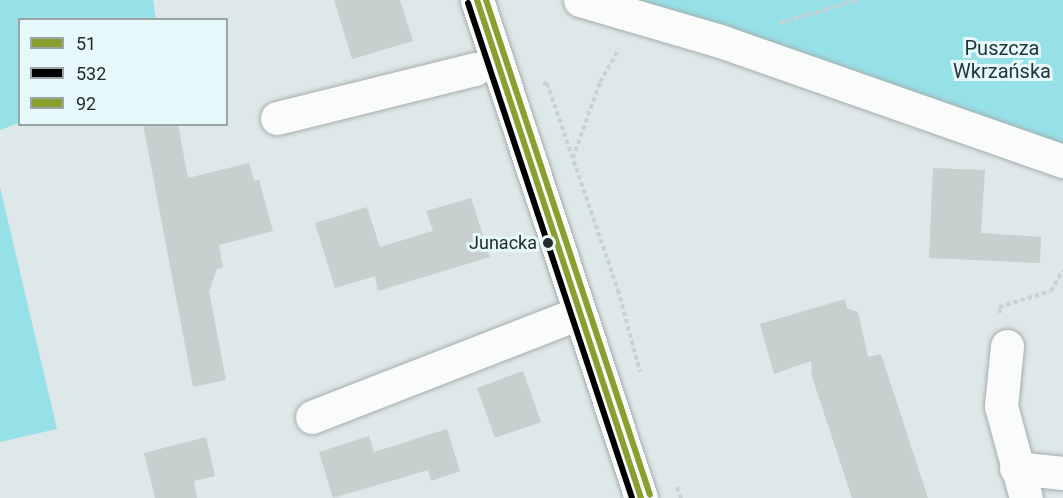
<!DOCTYPE html>
<html>
<head>
<meta charset="utf-8">
<style>
  body { margin:0 }
  #map { position:relative; width:1063px; height:498px; overflow:hidden; background:#dee8e8; font-family:Roboto,sans-serif }
  div>[style] { position:absolute }
  [style*='--x'] { left:calc(var(--x)*1px); top:calc(var(--y)*1px); width:calc(var(--w)*1px); rotate:calc(var(--a)*1deg) }
  .green>* { inset:0; background:#96e0e7 }
  .building>* { inset:0; background:#c7cfcf }
  .path>* { height:4px; margin-top:-2px; transform-origin:0; background:repeating-linear-gradient(90deg,#cdd0d0 0 4.5px,transparent 0 7.5px) }
  .roads { filter:drop-shadow(0 0 2px #a5adad) drop-shadow(0 0 2px #a5adad) }
  .minor>* { height:33px; margin:-16.5px; padding:0 16.5px; transform-origin:16.5px; border-radius:16.5px; background:#fafcfc }
  .bus-1>* { height:6px; margin:-3px; padding:0 3px; transform-origin:3px; border-radius:3px; background:#89a030 }
  .bus-2>* { height:6px; margin:-3px; padding:0 3px; transform-origin:3px; border-radius:3px; background:#000 }
  .bus-3>* { height:6px; margin:-3px; padding:0 3px; transform-origin:3px; border-radius:3px; background:#89a030 }
  .dots>* { width:16px; height:16px; translate:-50% -50%; box-sizing:border-box; border:3px solid #e7f8fa; border-radius:50% }
  span { translate:-50% -50%; white-space:nowrap; text-align:center; line-height:1.15; -webkit-text-stroke:6px #e7f8fa; paint-order:stroke }
  .bus-label { font-size:18px; color:#242a2b }
  .right { translate:-100% -50%; text-align:right }
  .park-label { font-size:20px; color:#203739 }
  .legend { position:absolute; left:18px; top:18px; width:210px; height:108px; box-sizing:border-box; background:#e7f8fa; border:2px solid #99a6a7; margin:0; padding:8px 10px; list-style:none; font-size:18px; color:#242a2b }
  .legend li { display:flex; align-items:center; gap:12px; height:30px }
  .legend b { width:30px; border:2px solid #99a6a7 }
</style>
</head>
<body>
<div id="map">
  <div class="green">
    <i style="clip-path:polygon(0 0,153px 0,156px 19px,20px 20px,19px 123px,0 130px)"></i>
    <i style="clip-path:polygon(632px 0,1063px 0,1063px 146px)"></i>
    <i style="clip-path:polygon(0 187px,57px 429px,0 442px)"></i>
  </div>
  <div class="building">
    <i style="clip-path:polygon(334px 0,400px 0,413px 41px,352px 59px)"></i>
    <i style="clip-path:polygon(143px 124px,178px 124px,188px 178px,249px 163px,254px 181px,259px 180px,273px 231px,219px 245px,223px 268px,217px 269px,209px 291px,226px 380px,193px 387px)"></i>
    <i style="clip-path:polygon(933px 168px,985px 170px,981px 233px,1041px 237px,1040px 263px,929px 258px)"></i>
    <i style="clip-path:polygon(471px 198px,490px 257px,378px 291px,375px 276px,335px 288px,315px 223px,367px 207px,380px 247px,433px 231px,426px 211px)"></i>
    <i style="clip-path:polygon(845px 299px,847px 308px,858px 312px,868px 357px,881px 354px,928px 498px,852px 498px,812px 377px,811px 361px,774px 374px,760px 324px)"></i>
    <i style="clip-path:polygon(523px 371px,541px 422px,495px 438px,477px 388px)"></i>
    <i style="clip-path:polygon(447px 429px,460px 471px,431px 481px,428px 470px,333px 498px,319px 452px,369px 436px,374px 452px)"></i>
    <i style="clip-path:polygon(206px 437px,215px 476px,194px 481px,197px 498px,155px 498px,144px 453px)"></i>
  </div>
  <div class="path">
    <i style="--x:780;--y:23;--w:80;--a:-16.6"></i>
    <i style="--x:543;--y:84;--w:4;--a:-14"></i>
    <i style="--x:547;--y:83;--w:219;--a:71.1"></i>
    <i style="--x:618;--y:290;--w:85;--a:75"></i>
    <i style="--x:573;--y:158;--w:81;--a:-70.4"></i>
    <i style="--x:600;--y:82;--w:38;--a:-60"></i>
    <i style="--x:1000;--y:313;--w:6;--a:-99"></i>
    <i style="--x:999;--y:307;--w:54;--a:-17.1"></i>
    <i style="--x:1051;--y:291;--w:24;--a:-60"></i>
    <i style="--x:677;--y:487;--w:12;--a:70"></i>
  </div>
  <div class="roads">
    <div class="minor">
      <i style="--x:477;--y:0;--w:524;--a:71.77"></i>
      <i style="--x:580;--y:0;--w:146;--a:16.3"></i>
      <i style="--x:720;--y:41;--w:363;--a:19.3"></i>
      <i style="--x:277;--y:118;--w:204;--a:-13.9"></i>
      <i style="--x:1007;--y:346;--w:60;--a:95.7"></i>
      <i style="--x:1001;--y:406;--w:95;--a:74.8"></i>
      <i style="--x:312;--y:417;--w:287;--a:-21.3"></i>
      <i style="--x:1016;--y:468;--w:47;--a:6.1"></i>
    </div>
  </div>
  <div class="bus-1">
    <i style="--x:477;--y:0;--w:524;--a:71.77"></i>
  </div>
  <div class="bus-2">
    <i style="--x:468;--y:3;--w:521;--a:71.67"></i>
  </div>
  <div class="bus-3">
    <i style="--x:486;--y:0;--w:521;--a:71.67"></i>
  </div>
  <div class="dots">
    <i style="left:548px;top:243px;background:#242a2b"></i>
  </div>
  <div class="bus-label">
    <span class="right" style="left:537px;top:243px">Junacka</span>
  </div>
  <div class="park-label">
    <span style="left:1002px;top:60px">Puszcza<br>Wkrzańska</span>
  </div>
  <ul class="legend">
  <li><b style="height:8px;background:#89a030"></b>51</li>
  <li><b style="height:8px;background:#000"></b>532</li>
  <li><b style="height:8px;background:#89a030"></b>92</li>
  </ul>
</div>
</body>
</html>
